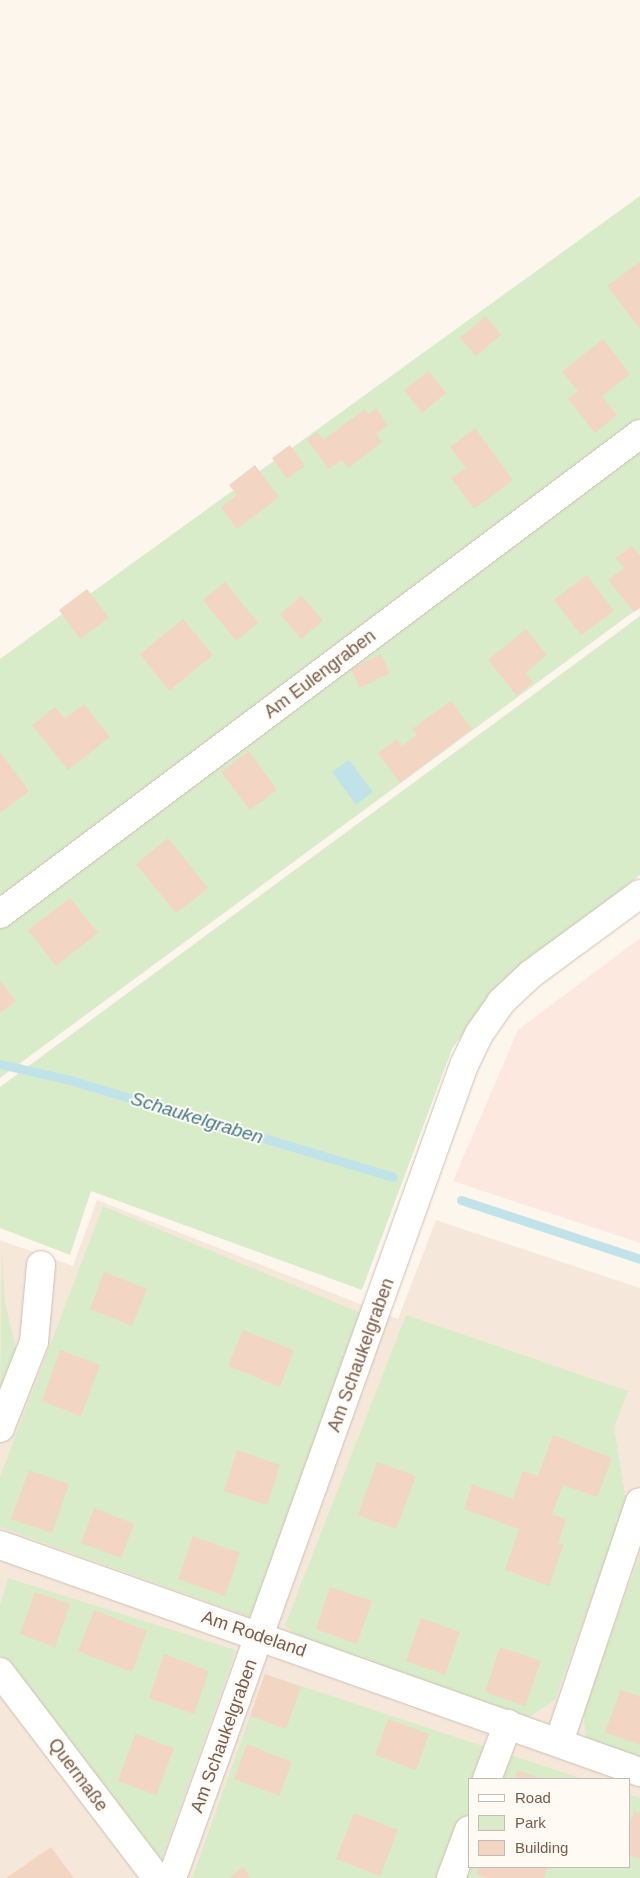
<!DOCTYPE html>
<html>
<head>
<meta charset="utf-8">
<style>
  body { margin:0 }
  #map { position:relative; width:640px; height:1878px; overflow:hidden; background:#fdf6ec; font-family:Helvetica,sans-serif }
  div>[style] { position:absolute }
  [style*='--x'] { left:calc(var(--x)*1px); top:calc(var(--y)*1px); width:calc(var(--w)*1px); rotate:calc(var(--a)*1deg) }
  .residential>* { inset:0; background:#f5e8da }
  .commercial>* { inset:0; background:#fde8e0 }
  .green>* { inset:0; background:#d8ecc9 }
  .water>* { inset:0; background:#bfe3e8 }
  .stream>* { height:9px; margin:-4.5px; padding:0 4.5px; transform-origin:4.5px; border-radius:4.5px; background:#bfe3e8 }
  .building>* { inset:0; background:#f3d5c3 }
  .roads { filter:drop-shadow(0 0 1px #d1beb0) drop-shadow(0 0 1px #d1beb0) }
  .minor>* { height:28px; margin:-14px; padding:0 14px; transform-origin:14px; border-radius:14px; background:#fff }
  span { translate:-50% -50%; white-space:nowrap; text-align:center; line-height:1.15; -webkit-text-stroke:4px #fffaf3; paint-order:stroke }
  .street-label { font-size:18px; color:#7a5c4d }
  .water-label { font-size:19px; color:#437c86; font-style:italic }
  .legend { position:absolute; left:468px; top:1778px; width:162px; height:90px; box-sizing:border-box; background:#fffaf3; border:1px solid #cabbb1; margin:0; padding:6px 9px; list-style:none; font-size:15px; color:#7a5c4d }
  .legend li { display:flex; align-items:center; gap:10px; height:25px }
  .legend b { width:25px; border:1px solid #cabbb1 }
</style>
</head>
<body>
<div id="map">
  <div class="residential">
    <i style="clip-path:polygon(evenodd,97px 1200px,398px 1319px,436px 1220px,640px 1288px,640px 1878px,0 1878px,0 1240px,73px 1266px,97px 1200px,469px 1779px,629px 1779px,629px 1867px,469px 1867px,469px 1779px)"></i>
  </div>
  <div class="commercial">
    <i style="clip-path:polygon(640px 938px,640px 1243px,453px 1181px,518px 1030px)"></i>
  </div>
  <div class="green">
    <i style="clip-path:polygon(640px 196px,640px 419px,0 900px,0 659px)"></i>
    <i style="clip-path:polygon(640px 444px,640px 607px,0 1078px,0 928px)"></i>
    <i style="clip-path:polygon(640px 616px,640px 875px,494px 990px,452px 1049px,362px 1290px,91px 1191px,70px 1255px,0 1228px,0 1087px)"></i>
    <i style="clip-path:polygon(103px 1206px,361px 1313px,251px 1617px,0 1527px,0 1477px)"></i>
    <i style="clip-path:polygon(2px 1249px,5px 1303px,18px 1356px,0 1399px)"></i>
    <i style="clip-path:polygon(406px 1315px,628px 1391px,614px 1427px,626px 1501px,555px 1700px,529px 1717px,300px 1639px,285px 1625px)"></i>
    <i style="clip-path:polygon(640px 1555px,640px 1758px,586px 1738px,583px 1711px)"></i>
    <i style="clip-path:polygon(8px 1578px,236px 1650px,161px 1861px,0 1654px,0 1605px)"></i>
    <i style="clip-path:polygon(265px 1674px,583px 1779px,469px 1779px,469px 1867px,629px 1867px,629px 1794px,640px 1798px,640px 1878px,192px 1878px)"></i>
  </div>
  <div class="water">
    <i style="clip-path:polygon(349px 760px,373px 792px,356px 805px,332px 772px)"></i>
  </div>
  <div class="stream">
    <i style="--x:0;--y:1064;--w:72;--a:12.9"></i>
    <i style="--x:70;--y:1080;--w:337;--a:16.7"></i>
    <i style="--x:461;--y:1200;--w:188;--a:18.2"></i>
  </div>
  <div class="building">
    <i style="clip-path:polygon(640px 262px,640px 329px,607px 286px)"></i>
    <i style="clip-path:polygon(486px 316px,501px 335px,476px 356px,460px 338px)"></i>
    <i style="clip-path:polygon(603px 339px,630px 374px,602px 396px,617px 415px,595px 433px,568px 399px,578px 391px,562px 372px)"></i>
    <i style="clip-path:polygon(429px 371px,446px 393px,422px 413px,404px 390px)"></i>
    <i style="clip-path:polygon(376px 408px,388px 425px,376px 434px,382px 442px,348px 468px,342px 460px,329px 469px,307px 440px,317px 432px,323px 440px,365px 409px,368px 414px)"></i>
    <i style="clip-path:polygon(475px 428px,513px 480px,474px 509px,451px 478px,466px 468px,450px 447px)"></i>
    <i style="clip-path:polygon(290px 445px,305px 466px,287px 479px,272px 458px)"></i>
    <i style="clip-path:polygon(255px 465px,279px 497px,237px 529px,221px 507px,237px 495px,229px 485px)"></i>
    <i style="clip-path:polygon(632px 546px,640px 556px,640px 608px,634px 612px,608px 580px,624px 568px,616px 558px)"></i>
    <i style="clip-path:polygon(587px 575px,614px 611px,581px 635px,554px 600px)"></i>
    <i style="clip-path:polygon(225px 582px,258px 623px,236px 641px,203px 600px)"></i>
    <i style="clip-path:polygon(87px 589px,109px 618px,80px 639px,59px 610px)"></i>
    <i style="clip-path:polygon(302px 596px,323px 621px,301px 639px,280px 614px)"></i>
    <i style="clip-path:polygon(183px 619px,213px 655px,169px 691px,140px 654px)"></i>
    <i style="clip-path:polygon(526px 629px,547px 655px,526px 673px,533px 682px,517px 696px,488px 660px)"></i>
    <i style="clip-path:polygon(381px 654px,390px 673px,360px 688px,351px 669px)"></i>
    <i style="clip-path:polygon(451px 701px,472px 729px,400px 783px,378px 753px,397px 739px,402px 746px,417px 735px,412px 729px)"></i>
    <i style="clip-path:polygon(84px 704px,110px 737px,68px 770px,32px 725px,55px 707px,65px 719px)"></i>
    <i style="clip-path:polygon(249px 751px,277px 790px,250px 810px,221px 772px)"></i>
    <i style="clip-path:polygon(0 752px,29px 791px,0 813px)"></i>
    <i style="clip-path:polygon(168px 838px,208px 888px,176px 913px,136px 864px)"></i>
    <i style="clip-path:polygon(70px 898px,98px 933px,56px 966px,28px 930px)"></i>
    <i style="clip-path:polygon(0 981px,16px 1001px,0 1013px)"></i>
    <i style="clip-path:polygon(104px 1272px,147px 1289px,132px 1326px,90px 1309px)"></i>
    <i style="clip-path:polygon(243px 1330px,294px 1350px,280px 1387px,228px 1366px)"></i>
    <i style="clip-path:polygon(60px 1350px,100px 1365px,81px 1416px,42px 1401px)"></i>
    <i style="clip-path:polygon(553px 1435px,612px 1458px,597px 1497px,563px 1485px,552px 1514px,566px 1519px,558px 1543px,564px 1544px,549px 1586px,505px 1570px,519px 1529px,464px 1509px,472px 1484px,513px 1499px,523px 1471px,538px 1476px)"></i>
    <i style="clip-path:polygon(237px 1450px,280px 1465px,267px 1505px,224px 1491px)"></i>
    <i style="clip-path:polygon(377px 1462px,416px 1476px,396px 1529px,358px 1515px)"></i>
    <i style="clip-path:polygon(29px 1470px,69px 1484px,52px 1533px,11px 1519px)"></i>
    <i style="clip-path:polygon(94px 1508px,134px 1524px,121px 1558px,81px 1543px)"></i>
    <i style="clip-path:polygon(193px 1536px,240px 1553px,225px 1596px,178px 1579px)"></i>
    <i style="clip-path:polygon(330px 1587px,372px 1601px,357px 1644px,316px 1629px)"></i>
    <i style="clip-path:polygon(35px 1592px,70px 1604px,55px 1647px,20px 1634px)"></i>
    <i style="clip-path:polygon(94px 1610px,147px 1631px,132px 1672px,78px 1651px)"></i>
    <i style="clip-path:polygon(421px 1618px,460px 1632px,445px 1675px,406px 1661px)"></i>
    <i style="clip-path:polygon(500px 1647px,541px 1661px,525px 1706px,485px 1692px)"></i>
    <i style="clip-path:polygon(164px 1654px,209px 1671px,194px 1714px,149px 1698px)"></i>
    <i style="clip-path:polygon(265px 1674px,301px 1687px,286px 1729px,250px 1716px)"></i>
    <i style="clip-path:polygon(621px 1690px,640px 1697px,640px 1745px,605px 1732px)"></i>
    <i style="clip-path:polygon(388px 1719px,429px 1734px,416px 1770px,375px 1755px)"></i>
    <i style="clip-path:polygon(135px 1734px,174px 1748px,156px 1795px,118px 1781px)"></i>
    <i style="clip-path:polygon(247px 1744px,292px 1762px,279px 1796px,234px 1779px)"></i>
    <i style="clip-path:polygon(517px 1770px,542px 1779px,514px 1779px)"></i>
    <i style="clip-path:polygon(634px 1811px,640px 1813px,640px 1859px,629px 1855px,629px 1827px)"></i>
    <i style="clip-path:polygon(354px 1813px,398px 1830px,380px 1876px,336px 1859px)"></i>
    <i style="clip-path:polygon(51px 1847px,74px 1878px,6px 1878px)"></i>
    <i style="clip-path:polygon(243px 1867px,251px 1878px,229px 1878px)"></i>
    <i style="clip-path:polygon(479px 1867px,548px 1867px,544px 1878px,487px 1878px,476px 1874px)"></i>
  </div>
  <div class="roads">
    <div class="minor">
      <i style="--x:0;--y:914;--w:800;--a:-36.87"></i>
      <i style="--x:0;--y:1428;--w:92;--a:-68.4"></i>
      <i style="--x:34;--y:1342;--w:77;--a:-84.8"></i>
      <i style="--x:0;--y:1545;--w:679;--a:19.53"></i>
      <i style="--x:0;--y:1672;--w:259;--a:52.7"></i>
      <i style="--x:559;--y:1742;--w:253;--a:-71.4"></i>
      <i style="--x:487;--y:1779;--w:59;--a:-69.1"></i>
      <i style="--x:172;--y:1878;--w:864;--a:-70.24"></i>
      <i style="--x:464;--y:1065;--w:34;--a:-64"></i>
      <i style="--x:479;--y:1034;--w:39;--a:-55"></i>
      <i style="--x:501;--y:1002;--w:41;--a:-43"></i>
      <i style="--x:531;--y:974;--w:135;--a:-36.3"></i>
      <i style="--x:451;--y:1878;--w:51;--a:-69.4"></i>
    </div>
  </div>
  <div class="street-label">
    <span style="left:320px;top:674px;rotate:-37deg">Am Eulengraben</span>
    <span style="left:361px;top:1355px;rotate:-70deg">Am Schaukelgraben</span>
    <span style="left:254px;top:1634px;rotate:19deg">Am Rodeland</span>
    <span style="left:224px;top:1736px;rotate:-70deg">Am Schaukelgraben</span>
    <span style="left:78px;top:1775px;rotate:53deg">Quermaße</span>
  </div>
  <div class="water-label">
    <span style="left:197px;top:1118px;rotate:17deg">Schaukelgraben</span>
  </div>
  <ul class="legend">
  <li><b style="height:6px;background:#fff"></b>Road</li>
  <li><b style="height:14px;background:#d8ecc9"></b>Park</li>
  <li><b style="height:14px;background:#f3d5c3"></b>Building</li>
  </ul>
</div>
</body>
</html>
